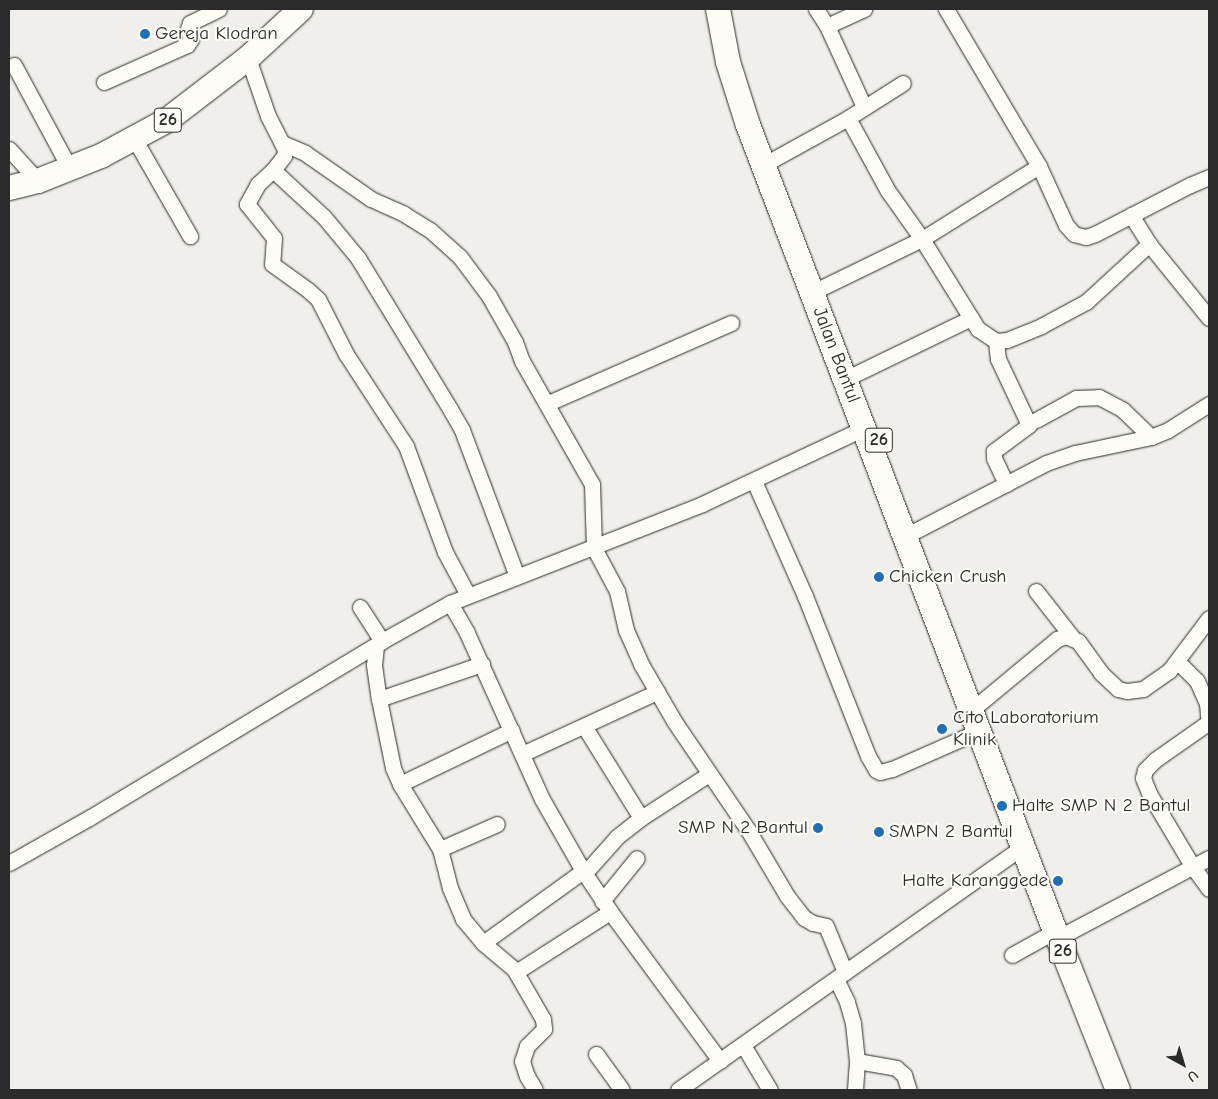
<!DOCTYPE html>
<html>
<head>
<meta charset="utf-8">
<style>
  body { margin:0 }
  #map { position:relative; width:1218px; height:1099px; overflow:hidden; background:#f0efeb; font-family:"Comic Neue",sans-serif }
  div>[style] { position:absolute }
  [style*='--x'] { left:calc(var(--x)*1px); top:calc(var(--y)*1px); width:calc(var(--w)*1px); rotate:calc(var(--a)*1deg) }
  .roads { filter:drop-shadow(0 0 1px #2b2b2b) drop-shadow(0 0 1px #2b2b2b) }
  .minor>* { height:15px; margin:-7.5px; padding:0 7.5px; transform-origin:7.5px; border-radius:7.5px; background:#fdfcf7 }
  .primary>* { height:24px; margin:-12px; padding:0 12px; transform-origin:12px; border-radius:12px; background:#fdfcf7 }
  .dots>* { width:14px; height:14px; translate:-50% -50%; box-sizing:border-box; border:2px solid #fdfcf7; border-radius:50% }
  span { translate:-50% -50%; white-space:nowrap; text-align:center; line-height:1.15; -webkit-text-stroke:4px #fdfcf7; paint-order:stroke }
  .shield-label span { padding:1px 4px; background:#fdfcf7; border:1px solid; border-radius:4px; -webkit-text-stroke-width:0 }
  .shield-label { font-size:18px; color:#2b2b2b; font-weight:700 }
  .poi-label { font-size:19px; color:#2b2b2b }
  .left { translate:0 -50%; text-align:left }
  .right { translate:-100% -50%; text-align:right }
  .street-label { font-size:19px; color:#2b2b2b }
  .frame { position:absolute; inset:0; border:10px solid #2b2b2b; pointer-events:none }
  .north { position:absolute; left:1158px; top:1039px; width:50px; height:50px; -webkit-text-stroke:4px #fdfcf7; paint-order:stroke; rotate:141deg; font-size:14px; font-weight:700; line-height:20px; text-align:center; color:#2b2b2b }
  .north::after { content:''; display:block; margin:auto; width:18px; height:22px; background:#2b2b2b; clip-path:polygon(50% 0,100% 100%,50% 72%,0 100%) }
</style>
</head>
<body>
<div id="map">
  <div class="roads">
    <div class="minor">
      <i style="--x:816;--y:9;--w:20;--a:57"></i>
      <i style="--x:827;--y:26;--w:89;--a:65.4"></i>
      <i style="--x:946;--y:9;--w:182;--a:59.4"></i>
      <i style="--x:1039;--y:166;--w:65;--a:65.4"></i>
      <i style="--x:1066;--y:225;--w:12;--a:48"></i>
      <i style="--x:1074;--y:234;--w:12;--a:14"></i>
      <i style="--x:1086;--y:237;--w:9;--a:-18"></i>
      <i style="--x:1095;--y:234;--w:107;--a:-27.3"></i>
      <i style="--x:1190;--y:185;--w:21;--a:-23"></i>
      <i style="--x:827;--y:26;--w:41;--a:-24.7"></i>
      <i style="--x:248;--y:58;--w:61;--a:71"></i>
      <i style="--x:268;--y:116;--w:38;--a:63"></i>
      <i style="--x:285;--y:150;--w:6;--a:99"></i>
      <i style="--x:284;--y:156;--w:18;--a:128"></i>
      <i style="--x:273;--y:170;--w:69;--a:42.7"></i>
      <i style="--x:324;--y:217;--w:53;--a:50.3"></i>
      <i style="--x:358;--y:258;--w:177;--a:58.6"></i>
      <i style="--x:450;--y:409;--w:24;--a:60"></i>
      <i style="--x:462;--y:430;--w:156;--a:69.4"></i>
      <i style="--x:14;--y:65;--w:118;--a:61.7"></i>
      <i style="--x:104;--y:82;--w:91;--a:-24"></i>
      <i style="--x:187;--y:45;--w:7;--a:-56"></i>
      <i style="--x:191;--y:39;--w:10;--a:-107"></i>
      <i style="--x:188;--y:29;--w:6;--a:-72"></i>
      <i style="--x:190;--y:23;--w:32;--a:-26"></i>
      <i style="--x:848;--y:118;--w:83;--a:61.3"></i>
      <i style="--x:888;--y:191;--w:59;--a:54.7"></i>
      <i style="--x:922;--y:239;--w:93;--a:58.2"></i>
      <i style="--x:971;--y:318;--w:13;--a:58"></i>
      <i style="--x:978;--y:329;--w:22;--a:34"></i>
      <i style="--x:996;--y:341;--w:11;--a:-5"></i>
      <i style="--x:1007;--y:340;--w:37;--a:-22"></i>
      <i style="--x:1041;--y:326;--w:51;--a:-28.1"></i>
      <i style="--x:1086;--y:302;--w:86;--a:-42.6"></i>
      <i style="--x:135;--y:140;--w:111;--a:60.2"></i>
      <i style="--x:282;--y:143;--w:25;--a:23"></i>
      <i style="--x:305;--y:153;--w:80;--a:34.9"></i>
      <i style="--x:371;--y:199;--w:36;--a:24"></i>
      <i style="--x:404;--y:214;--w:31;--a:32"></i>
      <i style="--x:430;--y:230;--w:40;--a:42"></i>
      <i style="--x:460;--y:257;--w:49;--a:53.4"></i>
      <i style="--x:489;--y:296;--w:53;--a:60.5"></i>
      <i style="--x:515;--y:342;--w:20;--a:70"></i>
      <i style="--x:522;--y:361;--w:142;--a:60.4"></i>
      <i style="--x:592;--y:484;--w:64;--a:88.2"></i>
      <i style="--x:594;--y:548;--w:49;--a:61.9"></i>
      <i style="--x:617;--y:591;--w:40;--a:77"></i>
      <i style="--x:626;--y:630;--w:37;--a:66"></i>
      <i style="--x:641;--y:664;--w:66;--a:59.9"></i>
      <i style="--x:674;--y:721;--w:132;--a:55.8"></i>
      <i style="--x:748;--y:830;--w:77;--a:59.4"></i>
      <i style="--x:787;--y:896;--w:28;--a:52"></i>
      <i style="--x:804;--y:918;--w:10;--a:29"></i>
      <i style="--x:813;--y:923;--w:13;--a:13"></i>
      <i style="--x:826;--y:926;--w:50;--a:67.6"></i>
      <i style="--x:9;--y:149;--w:43;--a:47.8"></i>
      <i style="--x:772;--y:160;--w:87;--a:-28.9"></i>
      <i style="--x:848;--y:118;--w:65;--a:-32.5"></i>
      <i style="--x:273;--y:170;--w:21;--a:137"></i>
      <i style="--x:258;--y:184;--w:23;--a:119"></i>
      <i style="--x:247;--y:204;--w:43;--a:51.5"></i>
      <i style="--x:274;--y:238;--w:26;--a:94"></i>
      <i style="--x:272;--y:264;--w:44;--a:35.8"></i>
      <i style="--x:308;--y:290;--w:13;--a:42"></i>
      <i style="--x:318;--y:299;--w:62;--a:63"></i>
      <i style="--x:346;--y:354;--w:110;--a:56.9"></i>
      <i style="--x:406;--y:446;--w:113;--a:69.8"></i>
      <i style="--x:445;--y:552;--w:49;--a:61.9"></i>
      <i style="--x:1131;--y:215;--w:34;--a:58"></i>
      <i style="--x:1149;--y:244;--w:95;--a:51"></i>
      <i style="--x:821;--y:288;--w:112;--a:-25.9"></i>
      <i style="--x:922;--y:239;--w:138;--a:-32"></i>
      <i style="--x:996;--y:341;--w:18;--a:84"></i>
      <i style="--x:998;--y:359;--w:73;--a:64.8"></i>
      <i style="--x:1029;--y:425;--w:44;--a:143.4"></i>
      <i style="--x:994;--y:451;--w:7;--a:90"></i>
      <i style="--x:994;--y:458;--w:29;--a:65"></i>
      <i style="--x:845;--y:379;--w:140;--a:-25.8"></i>
      <i style="--x:548;--y:403;--w:200;--a:-23.6"></i>
      <i style="--x:1036;--y:420;--w:46;--a:-28.8"></i>
      <i style="--x:1076;--y:398;--w:23;--a:-2"></i>
      <i style="--x:1099;--y:397;--w:27;--a:28"></i>
      <i style="--x:1123;--y:410;--w:39;--a:44"></i>
      <i style="--x:754;--y:481;--w:126;--a:66.1"></i>
      <i style="--x:805;--y:596;--w:172;--a:68.5"></i>
      <i style="--x:868;--y:756;--w:16;--a:60"></i>
      <i style="--x:876;--y:770;--w:4;--a:27"></i>
      <i style="--x:880;--y:772;--w:12;--a:-14"></i>
      <i style="--x:892;--y:769;--w:95;--a:-23.6"></i>
      <i style="--x:915;--y:531;--w:148;--a:-27.4"></i>
      <i style="--x:1046;--y:463;--w:31;--a:-19"></i>
      <i style="--x:1075;--y:453;--w:78;--a:-11.9"></i>
      <i style="--x:1151;--y:437;--w:18;--a:-22"></i>
      <i style="--x:1168;--y:430;--w:49;--a:-32.4"></i>
      <i style="--x:1036;--y:591;--w:58;--a:52"></i>
      <i style="--x:450;--y:603;--w:34;--a:60"></i>
      <i style="--x:467;--y:633;--w:182;--a:65.7"></i>
      <i style="--x:542;--y:799;--w:83;--a:60.3"></i>
      <i style="--x:583;--y:871;--w:55;--a:56"></i>
      <i style="--x:614;--y:917;--w:179;--a:53.6"></i>
      <i style="--x:360;--y:607;--w:40;--a:57.1"></i>
      <i style="--x:376;--y:646;--w:19;--a:96"></i>
      <i style="--x:374;--y:665;--w:34;--a:82"></i>
      <i style="--x:379;--y:699;--w:70;--a:78.5"></i>
      <i style="--x:393;--y:768;--w:17;--a:66"></i>
      <i style="--x:400;--y:784;--w:76;--a:58.4"></i>
      <i style="--x:440;--y:849;--w:40;--a:75.6"></i>
      <i style="--x:450;--y:888;--w:34;--a:67"></i>
      <i style="--x:463;--y:919;--w:31;--a:50"></i>
      <i style="--x:483;--y:943;--w:40;--a:40"></i>
      <i style="--x:514;--y:969;--w:58;--a:59.9"></i>
      <i style="--x:543;--y:1019;--w:10;--a:84"></i>
      <i style="--x:544;--y:1029;--w:24;--a:135"></i>
      <i style="--x:527;--y:1046;--w:16;--a:108"></i>
      <i style="--x:522;--y:1061;--w:16;--a:72"></i>
      <i style="--x:527;--y:1076;--w:16;--a:60"></i>
      <i style="--x:1177;--y:661;--w:28;--a:45"></i>
      <i style="--x:1197;--y:681;--w:24;--a:66"></i>
      <i style="--x:1207;--y:703;--w:21;--a:85"></i>
      <i style="--x:379;--y:699;--w:109;--a:-18.8"></i>
      <i style="--x:980;--y:703;--w:100;--a:-39.7"></i>
      <i style="--x:1057;--y:639;--w:9;--a:-18"></i>
      <i style="--x:1066;--y:636;--w:13;--a:23"></i>
      <i style="--x:1078;--y:641;--w:39;--a:54"></i>
      <i style="--x:1101;--y:673;--w:23;--a:43"></i>
      <i style="--x:1118;--y:689;--w:9;--a:13"></i>
      <i style="--x:1127;--y:691;--w:16;--a:-7"></i>
      <i style="--x:1143;--y:689;--w:32;--a:-35"></i>
      <i style="--x:1169;--y:671;--w:66;--a:-53"></i>
      <i style="--x:1209;--y:722;--w:66;--a:144.9"></i>
      <i style="--x:1155;--y:760;--w:14;--a:135"></i>
      <i style="--x:1145;--y:770;--w:8;--a:104"></i>
      <i style="--x:1143;--y:778;--w:18;--a:68"></i>
      <i style="--x:1150;--y:795;--w:84;--a:59.2"></i>
      <i style="--x:1193;--y:867;--w:27;--a:54"></i>
      <i style="--x:584;--y:726;--w:108;--a:58.2"></i>
      <i style="--x:641;--y:818;--w:31;--a:142"></i>
      <i style="--x:617;--y:837;--w:50;--a:131.7"></i>
      <i style="--x:522;--y:754;--w:149;--a:-24.7"></i>
      <i style="--x:400;--y:784;--w:124;--a:-25.7"></i>
      <i style="--x:641;--y:818;--w:81;--a:-32.9"></i>
      <i style="--x:440;--y:849;--w:62;--a:-23.7"></i>
      <i style="--x:9;--y:863;--w:92;--a:-29.4"></i>
      <i style="--x:89;--y:818;--w:342;--a:-31.1"></i>
      <i style="--x:382;--y:641;--w:78;--a:-29.2"></i>
      <i style="--x:450;--y:603;--w:271;--a:-21.4"></i>
      <i style="--x:702;--y:504;--w:179;--a:-25.1"></i>
      <i style="--x:602;--y:901;--w:55;--a:-50.9"></i>
      <i style="--x:1069;--y:932;--w:158;--a:-27.9"></i>
      <i style="--x:483;--y:943;--w:123;--a:-35.8"></i>
      <i style="--x:1012;--y:955;--w:49;--a:-29.2"></i>
      <i style="--x:516;--y:972;--w:112;--a:-32.6"></i>
      <i style="--x:836;--y:979;--w:25;--a:64"></i>
      <i style="--x:847;--y:1002;--w:22;--a:74"></i>
      <i style="--x:853;--y:1023;--w:38;--a:84"></i>
      <i style="--x:857;--y:1061;--w:29;--a:94"></i>
      <i style="--x:743;--y:1045;--w:52;--a:59"></i>
      <i style="--x:596;--y:1054;--w:44;--a:54.2"></i>
      <i style="--x:857;--y:1061;--w:40;--a:10"></i>
      <i style="--x:896;--y:1068;--w:11;--a:41"></i>
      <i style="--x:904;--y:1075;--w:16;--a:72"></i>
      <i style="--x:678;--y:1090;--w:422;--a:-35.2"></i>
    </div>
    <div class="primary">
      <i style="--x:718;--y:9;--w:54;--a:79.3"></i>
      <i style="--x:728;--y:62;--w:66;--a:72.4"></i>
      <i style="--x:748;--y:125;--w:862;--a:69.15"></i>
      <i style="--x:1055;--y:931;--w:171;--a:68.4"></i>
      <i style="--x:9;--y:188;--w:30;--a:-14"></i>
      <i style="--x:38;--y:181;--w:68;--a:-21.6"></i>
      <i style="--x:101;--y:156;--w:74;--a:-28.3"></i>
      <i style="--x:166;--y:121;--w:103;--a:-37.5"></i>
      <i style="--x:248;--y:58;--w:72;--a:-42.8"></i>
    </div>
  </div>
  <div class="dots">
    <i style="left:145px;top:34px;background:#1f6fb2"></i>
    <i style="left:879px;top:577px;background:#1f6fb2"></i>
    <i style="left:942px;top:729px;background:#1f6fb2"></i>
    <i style="left:1002px;top:806px;background:#1f6fb2"></i>
    <i style="left:818px;top:828px;background:#1f6fb2"></i>
    <i style="left:879px;top:832px;background:#1f6fb2"></i>
    <i style="left:1058px;top:881px;background:#1f6fb2"></i>
  </div>
  <div class="shield-label">
    <span style="left:168px;top:120px">26</span>
    <span style="left:879px;top:440px">26</span>
    <span style="left:1063px;top:951px">26</span>
  </div>
  <div class="poi-label">
    <span class="left" style="left:155px;top:34px">Gereja Klodran</span>
    <span class="left" style="left:889px;top:577px">Chicken Crush</span>
    <span class="left" style="left:953px;top:729px">Cito Laboratorium<br>Klinik</span>
    <span class="left" style="left:1012px;top:806px">Halte SMP N 2 Bantul</span>
    <span class="right" style="left:808px;top:828px">SMP N 2 Bantul</span>
    <span class="left" style="left:889px;top:832px">SMPN 2 Bantul</span>
    <span class="right" style="left:1048px;top:881px">Halte Karanggede</span>
  </div>
  <div class="street-label">
    <span style="left:836px;top:355px;rotate:69deg">Jalan Bantul</span>
  </div>
  <div class="frame"></div>
  <div class="north">U</div>
</div>
</body>
</html>
